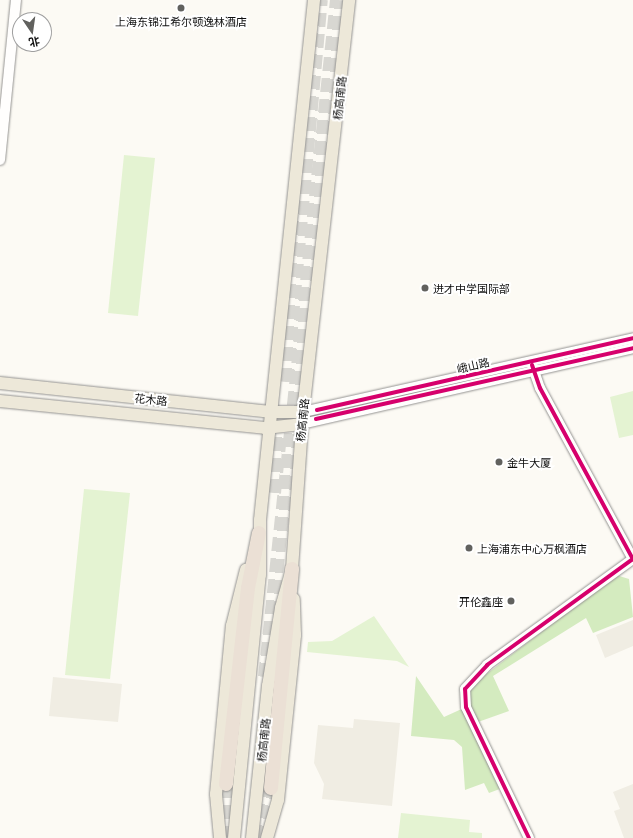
<!DOCTYPE html>
<html>
<head>
<meta charset="utf-8">
<style>
  body { margin:0 }
  #map { position:relative; width:633px; height:838px; overflow:hidden; background:#fcfaf4; font-family:Georgia,"Noto Sans SC",serif }
  div>[style] { position:absolute }
  [style*='--x'] { left:calc(var(--x)*1px); top:calc(var(--y)*1px); width:calc(var(--w)*1px); rotate:calc(var(--a)*1deg) }
  .green>* { inset:0; background:#e4f3d2 }
  .forest>* { inset:0; background:#d4ebbf }
  .plaza>* { inset:0; background:#f0ede3 }
  .highway-tunnel>* { height:14px; margin-top:-7px; transform-origin:0; background:repeating-linear-gradient(90deg,#d8d7d2 0 14px,transparent 0 21px) }
  .roads { filter:drop-shadow(0 0 1px #959492) drop-shadow(0 0 1px #959492) }
  .minor>* { height:10px; margin:-5px; padding:0 5px; transform-origin:5px; border-radius:5px; background:#fffefd }
  .major>* { height:12px; margin:-6px; padding:0 6px; transform-origin:6px; border-radius:6px; background:#ede8d9 }
  .highway>* { height:14px; margin:-7px; padding:0 7px; transform-origin:7px; border-radius:7px; background:#ebe0d5 }
  .cycleway>* { height:4px; margin:-2px; padding:0 2px; transform-origin:2px; border-radius:2px; background:#d6006c }
  .dots>* { width:11px; height:11px; translate:-50% -50%; box-sizing:border-box; border:2px solid #fff; border-radius:50% }
  span { translate:-50% -50%; white-space:nowrap; text-align:center; line-height:1.15; -webkit-text-stroke:4px #fff; paint-order:stroke }
  .poi-label { font-size:11px; color:#0e0e0e }
  .left { translate:0 -50%; text-align:left }
  .right { translate:-100% -50%; text-align:right }
  .street-label { font-size:11px; color:#0e0e0e }
  .north { position:absolute; left:12px; top:12px; width:40px; height:40px; box-sizing:border-box; background:#fff; border:1px solid #9f9f9f; border-radius:50%; rotate:167deg; font-size:11px; font-weight:700; line-height:16px; text-align:center; color:#0e0e0e }
  .north::after { content:''; display:block; margin:auto; width:14px; height:18px; background:#61615e; clip-path:polygon(50% 0,100% 100%,50% 72%,0 100%) }
</style>
</head>
<body>
<div id="map">
  <div class="green">
    <i style="clip-path:polygon(124px 155px,155px 158px,138px 316px,108px 313px)"></i>
    <i style="clip-path:polygon(633px 391px,633px 435px,619px 438px,610px 397px)"></i>
    <i style="clip-path:polygon(84px 489px,130px 493px,110px 679px,65px 675px)"></i>
    <i style="clip-path:polygon(374px 616px,409px 667px,397px 661px,307px 652px,308px 642px,332px 641px)"></i>
    <i style="clip-path:polygon(401px 813px,470px 820px,469px 832px,482px 833px,482px 838px,398px 838px)"></i>
  </div>
  <div class="forest">
    <i style="clip-path:polygon(616px 575px,629px 579px,633px 617px,593px 633px,586px 618px,493px 676px,509px 711px,478px 722px,468px 699px,472px 685px)"></i>
    <i style="clip-path:polygon(416px 676px,444px 717px,466px 707px,505px 787px,489px 793px,484px 783px,465px 790px,462px 747px,454px 740px,411px 736px)"></i>
  </div>
  <div class="plaza">
    <i style="clip-path:polygon(633px 620px,633px 646px,605px 658px,596px 635px)"></i>
    <i style="clip-path:polygon(53px 677px,122px 684px,118px 722px,49px 716px)"></i>
    <i style="clip-path:polygon(354px 719px,400px 723px,392px 806px,322px 799px,324px 784px,314px 763px,318px 725px,353px 728px)"></i>
    <i style="clip-path:polygon(633px 784px,633px 838px,624px 838px,614px 811px,620px 809px,613px 792px)"></i>
  </div>
  <div class="highway-tunnel">
    <i style="--x:286;--y:382;--w:384;--a:-84.8"></i>
    <i style="--x:274;--y:493;--w:78;--a:-84.1"></i>
    <i style="--x:265;--y:677;--w:681;--a:-83.93"></i>
    <i style="--x:226;--y:784;--w:53;--a:84.6"></i>
    <i style="--x:255;--y:838;--w:52;--a:-72.3"></i>
  </div>
  <div class="roads">
    <div class="minor">
      <i style="--x:0;--y:160;--w:161;--a:-84.3"></i>
      <i style="--x:532;--y:365;--w:24;--a:71"></i>
      <i style="--x:540;--y:388;--w:195;--a:61.5"></i>
      <i style="--x:303;--y:412;--w:338;--a:-12.6"></i>
      <i style="--x:302;--y:424;--w:340;--a:-12.9"></i>
      <i style="--x:529;--y:838;--w:145;--a:-115.7"></i>
      <i style="--x:466;--y:707;--w:18;--a:-93"></i>
      <i style="--x:465;--y:689;--w:33;--a:-47"></i>
      <i style="--x:487;--y:665;--w:180;--a:-36"></i>
    </div>
    <div class="major">
      <i style="--x:0;--y:383;--w:274;--a:6.1"></i>
      <i style="--x:272;--y:412;--w:31;--a:0"></i>
      <i style="--x:0;--y:401;--w:266;--a:5.8"></i>
      <i style="--x:265;--y:428;--w:37;--a:-6"></i>
      <i style="--x:220;--y:838;--w:44;--a:-95.2"></i>
      <i style="--x:216;--y:794;--w:169;--a:-84.6"></i>
      <i style="--x:232;--y:626;--w:58;--a:-76"></i>
      <i style="--x:234;--y:838;--w:264;--a:-84.4"></i>
      <i style="--x:260;--y:575;--w:55;--a:-90"></i>
      <i style="--x:260;--y:520;--w:523;--a:-84.07"></i>
      <i style="--x:252;--y:838;--w:153;--a:-84"></i>
      <i style="--x:268;--y:686;--w:79;--a:-80.5"></i>
      <i style="--x:281;--y:608;--w:41;--a:-74.2"></i>
      <i style="--x:292;--y:569;--w:157;--a:-86"></i>
      <i style="--x:303;--y:412;--w:415;--a:-83.6"></i>
      <i style="--x:267;--y:838;--w:40;--a:-74"></i>
      <i style="--x:278;--y:800;--w:166;--a:-84.1"></i>
      <i style="--x:295;--y:635;--w:36;--a:-92"></i>
    </div>
    <div class="highway">
      <i style="--x:226;--y:784;--w:197;--a:-83.6"></i>
      <i style="--x:248;--y:588;--w:56;--a:-78.7"></i>
      <i style="--x:271;--y:788;--w:220;--a:-84.5"></i>
    </div>
  </div>
  <div class="cycleway">
    <i style="--x:532;--y:365;--w:24;--a:71"></i>
    <i style="--x:540;--y:388;--w:195;--a:61.5"></i>
    <i style="--x:317;--y:410;--w:324;--a:-12.8"></i>
    <i style="--x:316;--y:419;--w:325;--a:-12.6"></i>
    <i style="--x:529;--y:838;--w:145;--a:-115.7"></i>
    <i style="--x:466;--y:707;--w:18;--a:-93"></i>
    <i style="--x:465;--y:689;--w:33;--a:-47"></i>
    <i style="--x:487;--y:665;--w:180;--a:-36"></i>
  </div>
  <div class="dots">
    <i style="left:181px;top:8px;background:#61615e"></i>
    <i style="left:425px;top:288px;background:#61615e"></i>
    <i style="left:499px;top:462px;background:#61615e"></i>
    <i style="left:469px;top:548px;background:#61615e"></i>
    <i style="left:511px;top:601px;background:#61615e"></i>
  </div>
  <div class="poi-label">
    <span style="left:181px;top:21px">上海东锦江希尔顿逸林酒店</span>
    <span class="left" style="left:433px;top:288px">进才中学国际部</span>
    <span class="left" style="left:507px;top:462px">金牛大厦</span>
    <span class="left" style="left:477px;top:548px">上海浦东中心万枫酒店</span>
    <span class="right" style="left:503px;top:601px">开伦鑫座</span>
  </div>
  <div class="street-label">
    <span style="left:339px;top:98px;rotate:-84deg">杨高南路</span>
    <span style="left:473px;top:365px;rotate:-13deg">峨山路</span>
    <span style="left:151px;top:399px;rotate:6deg">花木路</span>
    <span style="left:302px;top:420px;rotate:-84deg">杨高南路</span>
    <span style="left:263px;top:740px;rotate:-84deg">杨高南路</span>
  </div>
  <div class="north">北</div>
</div>
</body>
</html>
